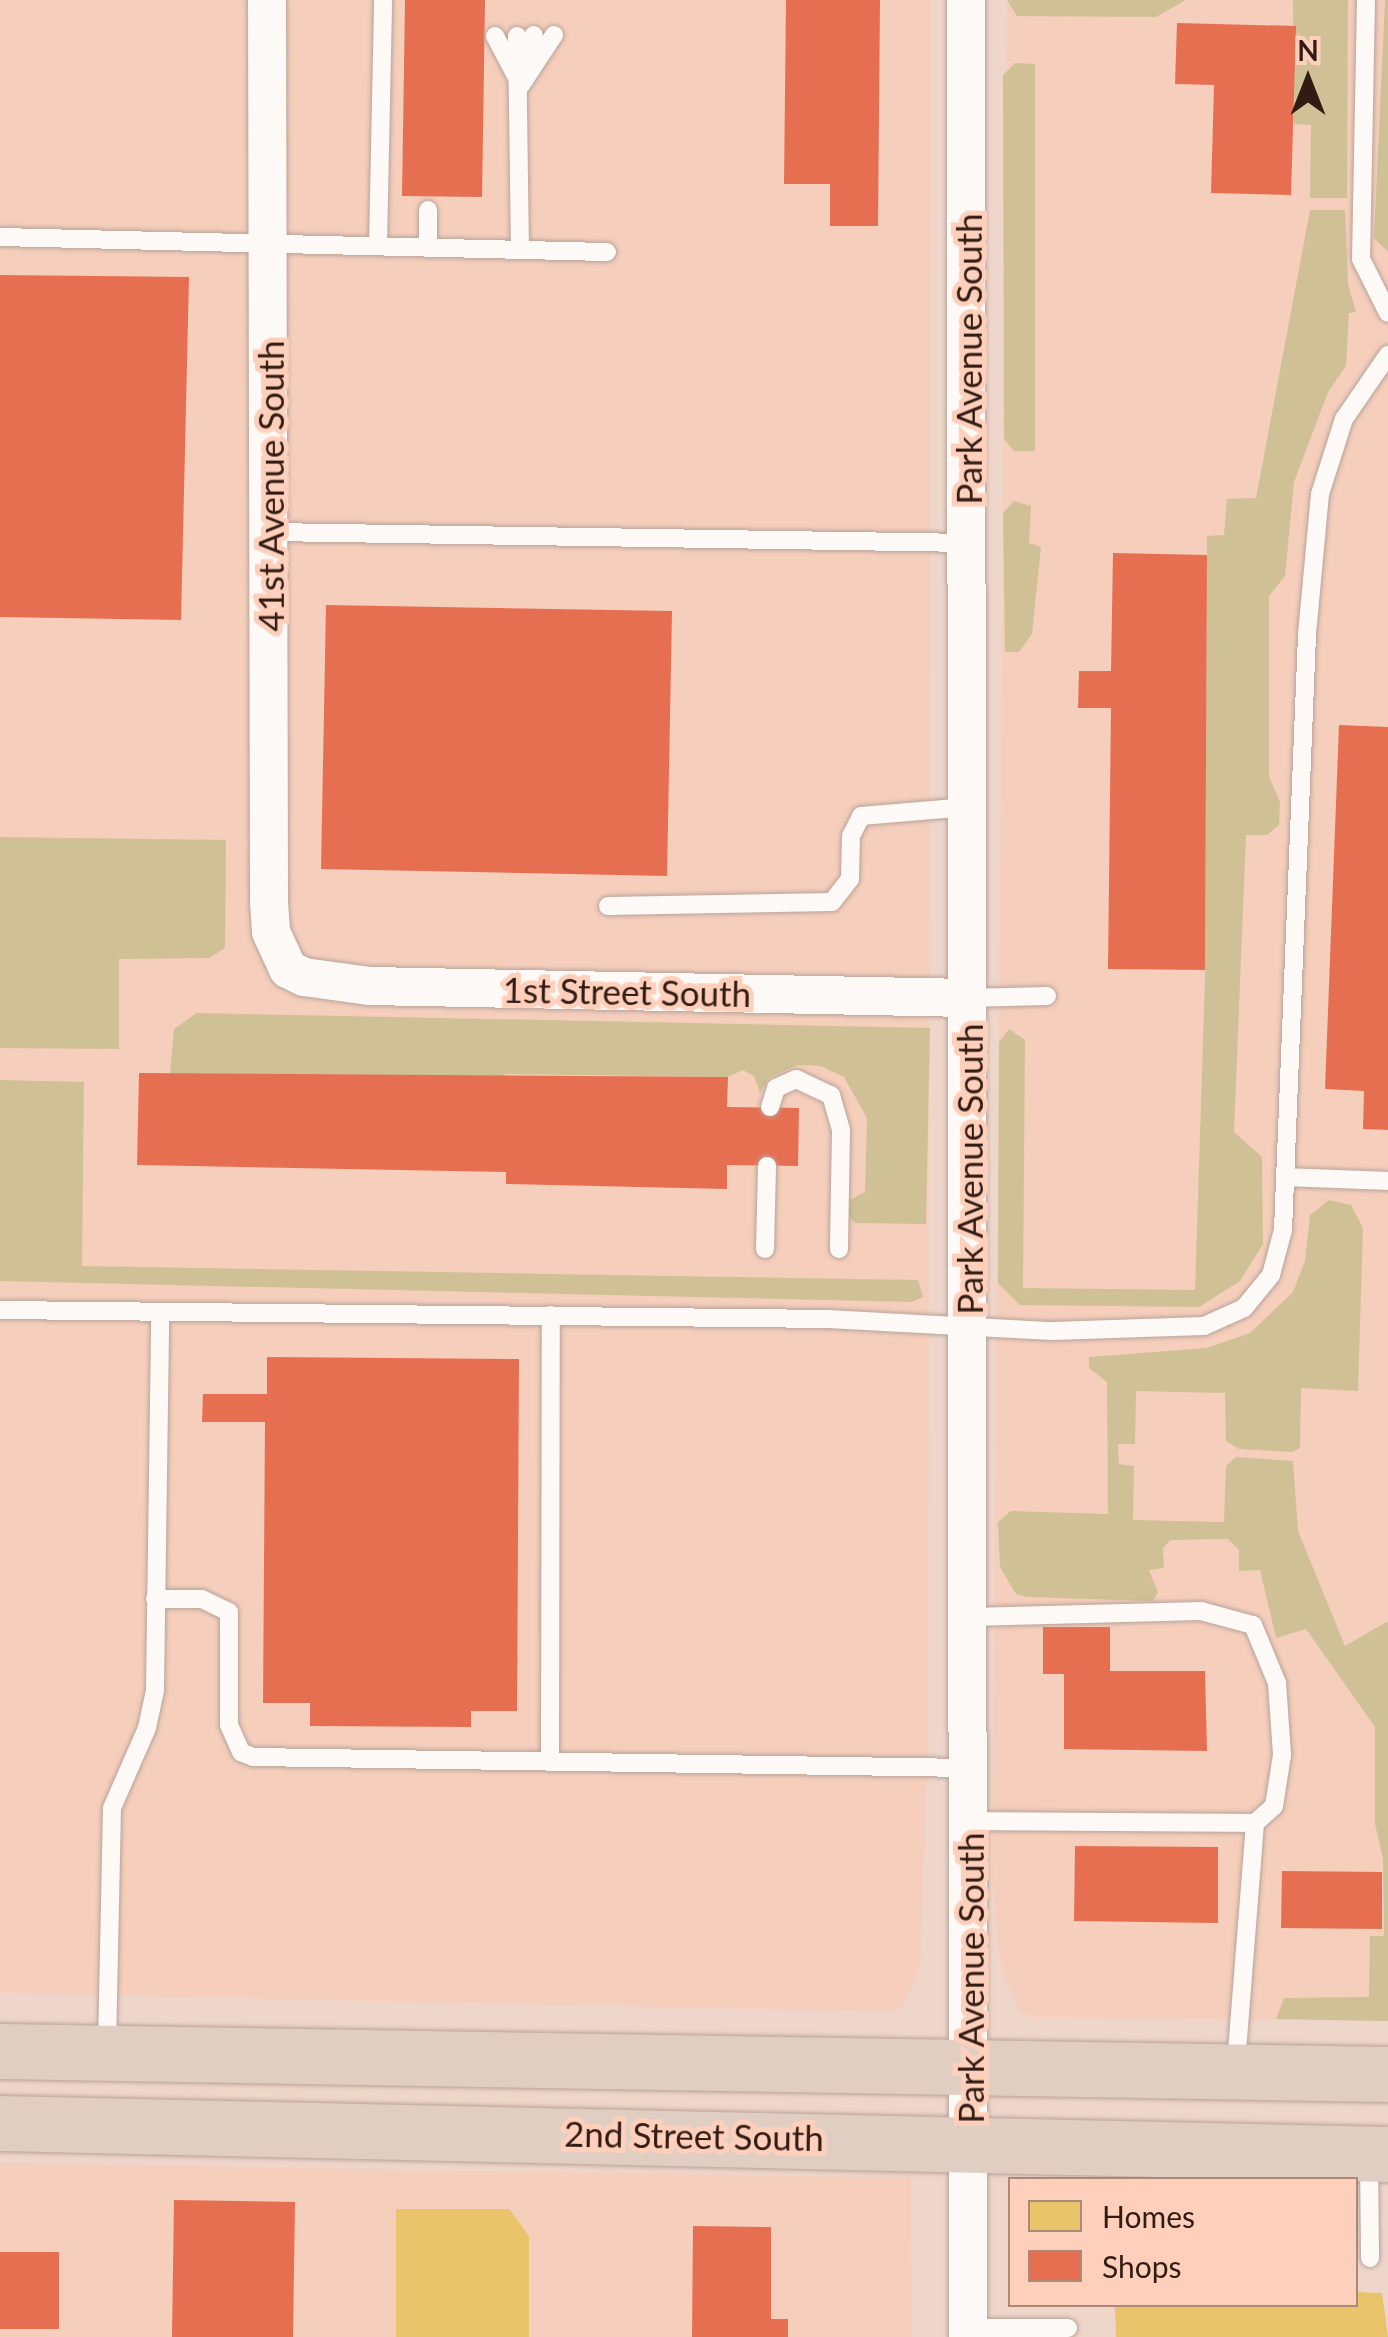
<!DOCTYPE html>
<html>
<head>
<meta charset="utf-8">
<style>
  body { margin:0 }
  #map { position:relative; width:1388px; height:2337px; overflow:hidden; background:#efd6cb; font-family:Lato,sans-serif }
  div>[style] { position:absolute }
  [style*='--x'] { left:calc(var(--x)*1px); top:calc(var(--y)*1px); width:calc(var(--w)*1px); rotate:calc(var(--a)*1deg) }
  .built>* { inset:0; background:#f6cebc }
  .green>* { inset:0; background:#cfc195 }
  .homes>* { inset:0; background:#e9c46a }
  .shops>* { inset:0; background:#e76f51 }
  .roads { filter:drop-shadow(0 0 2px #b8a399) drop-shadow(0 0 2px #b8a399) }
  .lane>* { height:18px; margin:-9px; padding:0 9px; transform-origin:9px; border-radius:9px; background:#fdf9f7 }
  .street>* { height:38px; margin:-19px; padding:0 19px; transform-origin:19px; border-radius:19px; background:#fdf9f7 }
  .highway>* { height:55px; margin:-27.5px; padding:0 27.5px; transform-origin:27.5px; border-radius:27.5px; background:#e1cec3 }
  span { translate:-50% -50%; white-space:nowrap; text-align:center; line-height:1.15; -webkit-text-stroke:10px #fed0bc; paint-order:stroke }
  .street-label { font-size:35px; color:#311c13 }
  .legend { position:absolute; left:1008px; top:2177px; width:350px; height:130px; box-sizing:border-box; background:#fed0bc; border:2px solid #ac8878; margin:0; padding:12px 18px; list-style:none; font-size:30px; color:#311c13 }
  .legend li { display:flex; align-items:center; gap:20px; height:50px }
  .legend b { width:50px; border:2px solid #ac8878 }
  .north { position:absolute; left:1258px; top:30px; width:100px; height:100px; -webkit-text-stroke:8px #fed0bc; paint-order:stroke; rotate:0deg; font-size:28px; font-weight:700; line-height:40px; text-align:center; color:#311c13 }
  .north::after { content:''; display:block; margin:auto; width:35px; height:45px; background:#311c13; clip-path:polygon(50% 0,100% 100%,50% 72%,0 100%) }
</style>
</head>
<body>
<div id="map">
  <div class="built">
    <i style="clip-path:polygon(0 0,931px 0,928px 1744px,920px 1967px,904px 2004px,893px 2012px,0 1993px)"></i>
    <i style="clip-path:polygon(1007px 0,1388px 0,1388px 2021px,1034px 2017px,1020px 2011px,1001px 1969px,992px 1879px)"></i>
    <i style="clip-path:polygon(0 2163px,911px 2178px,912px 2337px,0 2337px)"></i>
  </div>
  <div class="green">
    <i style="clip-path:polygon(1007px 0,1186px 0,1156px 17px,1017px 16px)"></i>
    <i style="clip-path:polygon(1293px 0,1348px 0,1347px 198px,1310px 198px,1311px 125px,1294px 124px)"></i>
    <i style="clip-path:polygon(1385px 0,1388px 0,1388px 252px,1374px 238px)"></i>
    <i style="clip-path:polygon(1015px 63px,1035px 64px,1035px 451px,1014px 451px,1004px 439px,1003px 75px)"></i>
    <i style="clip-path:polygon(1310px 210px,1345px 210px,1348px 284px,1356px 312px,1349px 313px,1346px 366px,1328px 392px,1294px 482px,1285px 576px,1269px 596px,1269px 777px,1280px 802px,1279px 825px,1267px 835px,1246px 835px,1234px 1132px,1262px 1157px,1263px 1244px,1240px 1281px,1199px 1307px,1020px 1305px,998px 1283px,999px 1042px,1009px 1029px,1025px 1040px,1023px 1288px,1195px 1290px,1205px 979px,1207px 536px,1224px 535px,1227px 499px,1256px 498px)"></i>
    <i style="clip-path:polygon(1014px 501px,1031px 506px,1029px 543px,1041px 547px,1032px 634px,1019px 652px,1005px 652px,1003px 513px)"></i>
    <i style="clip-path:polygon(0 837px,226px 840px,225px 948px,209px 958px,119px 959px,119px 1049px,0 1048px)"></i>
    <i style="clip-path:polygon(197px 1013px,930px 1028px,926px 1224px,855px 1223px,849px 1216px,850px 1200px,865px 1192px,867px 1118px,844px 1077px,821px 1066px,797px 1065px,769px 1078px,760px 1093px,754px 1076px,743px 1070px,728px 1077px,505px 1074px,504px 1080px,170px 1074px,174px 1029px)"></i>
    <i style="clip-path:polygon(0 1080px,84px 1082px,82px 1266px,918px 1280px,923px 1297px,912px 1302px,0 1281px)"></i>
    <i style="clip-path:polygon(1329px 1200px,1351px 1205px,1363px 1228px,1358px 1391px,1301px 1388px,1300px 1448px,1292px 1452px,1239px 1449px,1226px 1441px,1225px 1393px,1136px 1391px,1135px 1444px,1118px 1444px,1119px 1464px,1134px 1466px,1133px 1520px,1224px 1522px,1226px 1466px,1236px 1457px,1293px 1461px,1298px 1531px,1345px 1646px,1388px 1621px,1388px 2021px,1276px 2019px,1284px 1998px,1369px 1997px,1370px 1936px,1384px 1936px,1383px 1859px,1375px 1824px,1375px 1727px,1306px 1629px,1276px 1638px,1260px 1570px,1239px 1571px,1239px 1550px,1228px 1539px,1171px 1540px,1163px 1548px,1164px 1568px,1149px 1570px,1158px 1592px,1153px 1601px,1026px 1597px,1016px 1594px,1000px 1567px,998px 1522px,1011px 1511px,1108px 1514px,1107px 1382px,1089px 1368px,1089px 1357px,1207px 1348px,1250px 1333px,1293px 1292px,1305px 1261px,1310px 1215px)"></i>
  </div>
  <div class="homes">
    <i style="clip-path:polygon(396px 2209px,509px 2209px,529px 2236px,529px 2337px,396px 2337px)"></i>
    <i style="clip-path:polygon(1356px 2292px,1382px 2293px,1388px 2337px,1116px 2337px,1115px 2304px,1356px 2304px)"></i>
  </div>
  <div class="shops">
    <i style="clip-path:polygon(405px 0,485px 0,482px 197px,402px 196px)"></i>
    <i style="clip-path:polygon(786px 0,880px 0,878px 226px,830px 226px,830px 184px,784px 184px)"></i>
    <i style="clip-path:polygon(1177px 23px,1296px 26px,1291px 195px,1211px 193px,1214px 85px,1175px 84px)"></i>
    <i style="clip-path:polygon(0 275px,189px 277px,181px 620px,0 617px)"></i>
    <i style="clip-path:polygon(1113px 553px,1207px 555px,1205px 970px,1108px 969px,1111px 708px,1078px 708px,1079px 671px,1111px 671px)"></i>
    <i style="clip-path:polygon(326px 605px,672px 611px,667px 876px,321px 869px)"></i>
    <i style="clip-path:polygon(1339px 725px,1388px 727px,1388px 1130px,1363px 1129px,1364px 1091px,1325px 1089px)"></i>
    <i style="clip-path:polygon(139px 1073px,728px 1077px,727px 1107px,799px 1108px,798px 1166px,727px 1165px,727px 1189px,506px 1184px,506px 1172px,137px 1165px)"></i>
    <i style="clip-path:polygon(267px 1357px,519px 1359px,517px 1711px,471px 1711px,471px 1727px,310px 1726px,310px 1703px,263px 1703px,265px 1422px,202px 1422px,203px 1394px,267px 1394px)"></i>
    <i style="clip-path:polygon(1043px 1627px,1110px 1627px,1110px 1671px,1205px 1671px,1207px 1751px,1064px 1749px,1064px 1674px,1043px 1674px)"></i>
    <i style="clip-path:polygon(1075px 1846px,1218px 1847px,1218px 1923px,1074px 1921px)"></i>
    <i style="clip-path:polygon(1282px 1871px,1382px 1872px,1382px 1929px,1281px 1928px)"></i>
    <i style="clip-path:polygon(174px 2200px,295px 2202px,293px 2337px,172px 2337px)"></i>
    <i style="clip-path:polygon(693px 2226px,771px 2227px,771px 2319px,788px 2319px,788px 2337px,692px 2337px)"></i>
    <i style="clip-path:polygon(0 2252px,59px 2252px,59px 2329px,0 2329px)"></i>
  </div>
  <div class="roads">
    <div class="lane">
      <i style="--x:1366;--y:0;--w:259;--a:91.1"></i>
      <i style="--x:1361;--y:259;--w:60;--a:63.4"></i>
      <i style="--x:495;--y:36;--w:45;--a:62.3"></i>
      <i style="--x:517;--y:36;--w:211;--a:89.2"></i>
      <i style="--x:525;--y:70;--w:36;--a:-76"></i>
      <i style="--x:521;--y:85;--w:60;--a:-56.6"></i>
      <i style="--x:0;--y:237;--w:607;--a:1.42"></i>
      <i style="--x:378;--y:245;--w:245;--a:-88.8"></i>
      <i style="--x:428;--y:245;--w:35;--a:-90"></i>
      <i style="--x:270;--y:532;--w:697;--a:0.9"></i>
      <i style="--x:608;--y:906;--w:224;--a:-1"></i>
      <i style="--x:832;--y:902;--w:29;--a:-52"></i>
      <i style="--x:850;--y:879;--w:43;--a:-88.7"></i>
      <i style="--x:851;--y:836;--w:22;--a:-63"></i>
      <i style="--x:861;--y:816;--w:107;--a:-4.8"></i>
      <i style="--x:968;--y:998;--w:79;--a:-1.5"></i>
      <i style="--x:770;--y:1107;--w:20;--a:-72"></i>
      <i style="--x:776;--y:1088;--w:22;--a:-24"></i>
      <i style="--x:796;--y:1079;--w:38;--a:25"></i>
      <i style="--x:831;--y:1095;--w:37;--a:74"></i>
      <i style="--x:841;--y:1131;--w:118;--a:91"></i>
      <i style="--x:1286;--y:1177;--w:102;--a:2.2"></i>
      <i style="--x:765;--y:1249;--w:83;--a:-88.6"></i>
      <i style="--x:0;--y:1310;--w:828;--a:0.62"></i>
      <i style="--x:828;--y:1319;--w:224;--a:3.1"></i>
      <i style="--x:1052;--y:1331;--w:152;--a:-1.9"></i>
      <i style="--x:1204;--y:1326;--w:44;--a:-24.2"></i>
      <i style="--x:1244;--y:1308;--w:43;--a:-50.7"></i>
      <i style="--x:1271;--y:1275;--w:47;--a:-75.1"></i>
      <i style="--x:1283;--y:1230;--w:596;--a:-87.69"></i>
      <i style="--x:1307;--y:634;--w:141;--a:-84.7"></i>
      <i style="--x:1320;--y:494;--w:79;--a:-72.3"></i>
      <i style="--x:1344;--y:419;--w:78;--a:-55.5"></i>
      <i style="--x:155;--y:1599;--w:47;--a:0"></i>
      <i style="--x:202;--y:1599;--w:30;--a:26"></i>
      <i style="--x:229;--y:1612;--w:113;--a:90"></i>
      <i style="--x:229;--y:1725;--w:30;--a:66"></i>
      <i style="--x:241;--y:1752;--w:13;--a:23"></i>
      <i style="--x:253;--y:1757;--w:717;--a:0.88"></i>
      <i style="--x:970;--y:1617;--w:231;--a:-1.5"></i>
      <i style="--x:1201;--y:1611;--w:54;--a:15.1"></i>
      <i style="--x:1253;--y:1625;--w:63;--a:67.5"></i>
      <i style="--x:1277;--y:1683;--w:72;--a:86"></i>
      <i style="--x:1282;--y:1755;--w:52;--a:98.9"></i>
      <i style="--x:1274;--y:1806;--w:25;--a:138"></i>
      <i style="--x:550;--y:1762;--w:447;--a:-89.9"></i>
      <i style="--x:970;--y:1821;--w:285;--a:0.4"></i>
      <i style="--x:1255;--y:1823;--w:244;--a:94.5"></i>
      <i style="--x:107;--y:2047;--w:239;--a:-88.8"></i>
      <i style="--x:112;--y:1808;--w:87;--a:-66.4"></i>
      <i style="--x:147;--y:1728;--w:40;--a:-78"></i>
      <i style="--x:155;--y:1689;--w:377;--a:-89.2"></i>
      <i style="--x:1369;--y:2158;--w:100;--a:89.4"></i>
      <i style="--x:968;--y:2328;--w:100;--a:0"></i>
    </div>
    <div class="street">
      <i style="--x:267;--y:0;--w:902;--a:89.87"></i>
      <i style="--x:269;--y:902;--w:30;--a:86"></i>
      <i style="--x:271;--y:932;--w:41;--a:65.3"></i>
      <i style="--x:288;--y:969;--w:18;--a:27"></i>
      <i style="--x:304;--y:977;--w:67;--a:7.8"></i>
      <i style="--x:370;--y:986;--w:598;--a:1.15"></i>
      <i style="--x:966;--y:0;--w:2337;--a:89.95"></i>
    </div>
    <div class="highway">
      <i style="--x:0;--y:2051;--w:1388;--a:0.95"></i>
      <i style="--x:0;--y:2123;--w:1388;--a:1.28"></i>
    </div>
  </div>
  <div class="street-label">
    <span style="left:968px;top:359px;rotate:-90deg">Park Avenue South</span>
    <span style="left:270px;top:486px;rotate:-90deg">41st Avenue South</span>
    <span style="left:627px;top:991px;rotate:1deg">1st Street South</span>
    <span style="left:969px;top:1169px;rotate:-90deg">Park Avenue South</span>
    <span style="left:970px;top:1978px;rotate:-90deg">Park Avenue South</span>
    <span style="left:694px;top:2135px;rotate:1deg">2nd Street South</span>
  </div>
  <ul class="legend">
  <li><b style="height:28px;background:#e9c46a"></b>Homes</li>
  <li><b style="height:28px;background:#e76f51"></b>Shops</li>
  </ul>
  <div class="north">N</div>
</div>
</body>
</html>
